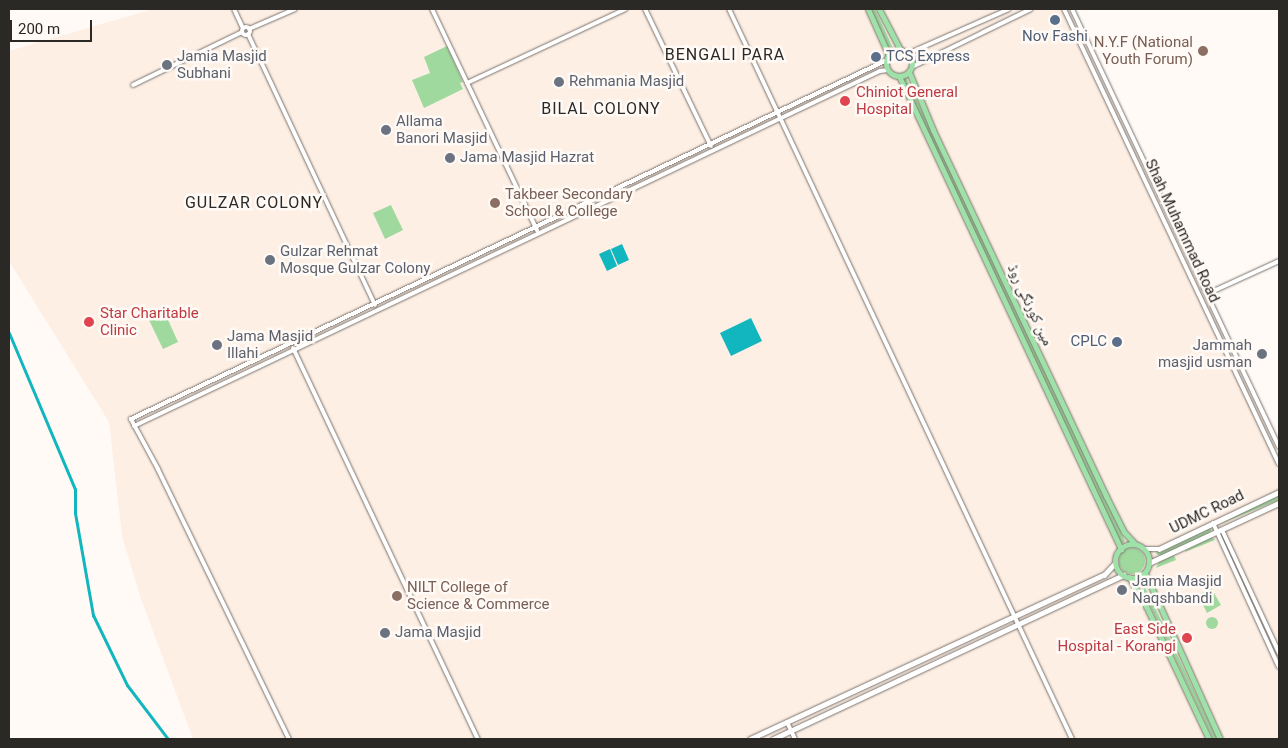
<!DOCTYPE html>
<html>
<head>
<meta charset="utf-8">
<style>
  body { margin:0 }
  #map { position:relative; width:1288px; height:748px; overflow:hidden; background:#fffaf6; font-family:Roboto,"Noto Naskh Arabic",sans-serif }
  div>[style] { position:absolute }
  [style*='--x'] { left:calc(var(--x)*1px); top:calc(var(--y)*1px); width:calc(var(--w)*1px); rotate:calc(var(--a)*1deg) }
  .built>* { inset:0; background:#feefe4 }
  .green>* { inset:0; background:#9fd99e }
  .round { border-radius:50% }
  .water>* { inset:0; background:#11b6bf }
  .canal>* { height:3px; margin:-1.5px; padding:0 1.5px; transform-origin:1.5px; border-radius:1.5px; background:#11b6bf }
  .roads { filter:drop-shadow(0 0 1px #7a736d) drop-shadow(0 0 1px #7a736d) }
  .tertiary>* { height:4px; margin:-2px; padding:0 2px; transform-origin:2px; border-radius:2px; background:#fff }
  .tertiary>.ring { margin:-2px; padding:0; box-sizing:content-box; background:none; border:4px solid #fff; border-radius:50% }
  .secondary>* { height:4.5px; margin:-2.25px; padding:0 2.25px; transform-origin:2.25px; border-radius:2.25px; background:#fff }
  .primary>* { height:5px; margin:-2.5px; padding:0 2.5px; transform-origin:2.5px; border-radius:2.5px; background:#9fe2a9 }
  .primary>.ring { margin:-2.5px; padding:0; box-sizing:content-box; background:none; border:5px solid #9fe2a9; border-radius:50% }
  .dots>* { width:14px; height:14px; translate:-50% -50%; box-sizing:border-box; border:2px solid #fffaf6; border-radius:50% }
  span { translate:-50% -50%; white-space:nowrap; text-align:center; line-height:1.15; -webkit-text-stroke:5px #fffaf6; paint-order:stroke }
  .service-label { font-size:15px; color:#4e5e75 }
  .left { translate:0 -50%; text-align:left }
  .right { translate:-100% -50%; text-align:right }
  .education-label { font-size:15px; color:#785e54 }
  .worship-label { font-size:15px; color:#5b616d }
  .health-label { font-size:15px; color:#be3a42 }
  .street-label { font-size:15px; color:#2b2926 }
  .neighbourhood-label { font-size:16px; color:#2b2926; letter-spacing:1px }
  .frame { position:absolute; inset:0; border:10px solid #2b2926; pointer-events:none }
  .scale { position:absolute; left:10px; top:20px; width:82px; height:22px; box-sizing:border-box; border:2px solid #2b2926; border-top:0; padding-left:6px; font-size:15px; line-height:18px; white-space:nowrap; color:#2b2926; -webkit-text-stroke:4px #fffaf6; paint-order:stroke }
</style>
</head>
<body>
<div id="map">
  <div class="built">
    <i style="clip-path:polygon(153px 9px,1068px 9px,1279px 455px,1279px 739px,193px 739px,141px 599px,122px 536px,109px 422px,9px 261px,9px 51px)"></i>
  </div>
  <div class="green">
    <i style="clip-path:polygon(871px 9px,875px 9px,893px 48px,889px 48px)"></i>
    <i style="clip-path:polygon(447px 46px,463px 82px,460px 83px,463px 89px,424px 108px,412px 80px,430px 73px,424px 57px)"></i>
    <i style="clip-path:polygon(906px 77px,1125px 541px,1123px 543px,1121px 543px,901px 78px)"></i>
    <i style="clip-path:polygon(391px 205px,403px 230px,385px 239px,373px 213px)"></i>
    <i style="clip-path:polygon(164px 311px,178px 342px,163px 349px,148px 318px)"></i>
    <i style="clip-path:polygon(1279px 494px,1279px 500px,1215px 526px,1216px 524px)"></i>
    <i style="clip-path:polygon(1211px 527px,1211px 532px,1161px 556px,1156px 554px,1158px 550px)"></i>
    <i style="clip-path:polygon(1212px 537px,1215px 540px,1185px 552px,1186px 550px)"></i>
    <i class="round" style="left:1119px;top:548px;width:26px;height:26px"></i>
    <i style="clip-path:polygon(1174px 555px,1176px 560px,1156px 568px,1159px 562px)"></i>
    <i style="clip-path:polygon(1142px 581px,1160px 618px,1217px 739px,1213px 739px,1139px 582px)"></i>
    <i style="clip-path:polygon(1211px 588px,1221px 605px,1207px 613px,1198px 595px)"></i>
    <i class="round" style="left:1206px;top:617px;width:12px;height:12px"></i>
  </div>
  <div class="water">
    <i style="clip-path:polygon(622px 244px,629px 260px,618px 265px,611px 249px)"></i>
    <i style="clip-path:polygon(610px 249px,617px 266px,607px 271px,599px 254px)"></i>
    <i style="clip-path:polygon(751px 318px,762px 341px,731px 356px,720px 333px)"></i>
  </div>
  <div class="canal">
    <i style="--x:9;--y:333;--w:169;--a:67.1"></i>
    <i style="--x:75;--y:489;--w:24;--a:90"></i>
    <i style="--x:75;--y:513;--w:104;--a:80"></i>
    <i style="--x:93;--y:615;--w:78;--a:64.1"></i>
    <i style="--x:127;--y:685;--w:68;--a:52.8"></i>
  </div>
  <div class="roads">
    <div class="tertiary">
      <i style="--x:234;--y:9;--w:21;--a:65"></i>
      <i style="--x:432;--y:9;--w:245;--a:64.6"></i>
      <i style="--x:645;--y:9;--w:152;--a:64.3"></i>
      <i style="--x:729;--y:9;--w:807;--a:64.83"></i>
      <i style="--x:1064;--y:9;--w:503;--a:64.71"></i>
      <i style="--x:1072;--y:9;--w:484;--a:64.7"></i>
      <i class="ring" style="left:242px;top:27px;width:4px;height:4px"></i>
      <i style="--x:249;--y:29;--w:50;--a:-23.5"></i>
      <i style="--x:248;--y:34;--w:299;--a:64.9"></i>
      <i style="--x:907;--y:54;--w:111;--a:-23.8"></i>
      <i style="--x:912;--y:67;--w:132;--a:-26"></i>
      <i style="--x:467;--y:83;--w:175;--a:-25"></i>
      <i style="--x:133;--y:85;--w:121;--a:-25.9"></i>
      <i style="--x:1207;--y:294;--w:79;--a:-24.6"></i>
      <i style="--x:293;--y:348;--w:433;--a:64.7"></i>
      <i style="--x:134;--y:426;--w:826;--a:-25.45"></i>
      <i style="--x:880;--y:71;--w:8;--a:-7"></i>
      <i style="--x:1213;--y:523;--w:158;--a:65.4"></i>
      <i style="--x:1222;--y:530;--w:136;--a:65.1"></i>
      <i style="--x:787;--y:722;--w:19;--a:65"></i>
      <i style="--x:289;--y:739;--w:300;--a:-115.9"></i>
      <i style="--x:158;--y:469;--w:57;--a:-118.4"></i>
      <i style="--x:131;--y:419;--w:837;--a:-25.4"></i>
    </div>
    <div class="secondary">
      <i style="--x:1145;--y:549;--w:14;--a:0"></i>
      <i style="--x:1159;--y:549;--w:133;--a:-25.4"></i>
      <i style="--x:1149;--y:563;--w:143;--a:-24.8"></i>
      <i style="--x:750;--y:739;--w:390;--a:-24.9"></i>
      <i style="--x:1104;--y:575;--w:16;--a:-47"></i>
      <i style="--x:773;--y:739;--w:387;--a:-25.1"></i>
    </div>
    <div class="primary">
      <i style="--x:868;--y:9;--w:51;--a:65.9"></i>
      <i style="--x:879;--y:9;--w:47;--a:62.4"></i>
      <i class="ring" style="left:886px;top:50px;width:21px;height:21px"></i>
      <i style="--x:909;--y:72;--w:63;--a:67.5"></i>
      <i style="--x:933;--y:130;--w:405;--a:64.7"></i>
      <i style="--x:1106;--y:496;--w:40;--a:63.4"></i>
      <i style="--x:1124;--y:532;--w:16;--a:47"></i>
      <i style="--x:899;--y:76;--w:523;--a:64.86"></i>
      <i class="ring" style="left:1115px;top:544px;width:29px;height:29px"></i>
      <i style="--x:1145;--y:573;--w:182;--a:65.7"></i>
      <i style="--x:1129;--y:577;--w:34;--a:60"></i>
      <i style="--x:1146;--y:606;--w:147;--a:64.7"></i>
    </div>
  </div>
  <div class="dots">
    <i style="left:1055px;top:20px;background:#5c6f8a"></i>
    <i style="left:1203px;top:51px;background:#8d6e63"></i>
    <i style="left:876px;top:57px;background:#5c6f8a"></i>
    <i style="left:167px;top:65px;background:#6b7280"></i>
    <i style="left:559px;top:82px;background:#6b7280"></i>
    <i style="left:845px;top:101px;background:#e0444e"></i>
    <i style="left:386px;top:130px;background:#6b7280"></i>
    <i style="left:450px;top:158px;background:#6b7280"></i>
    <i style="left:495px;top:203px;background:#8d6e63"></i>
    <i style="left:270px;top:260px;background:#6b7280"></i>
    <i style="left:89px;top:322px;background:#e0444e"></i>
    <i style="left:1117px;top:342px;background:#5c6f8a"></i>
    <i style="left:217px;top:345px;background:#6b7280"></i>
    <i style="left:1262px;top:354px;background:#6b7280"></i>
    <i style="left:1122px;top:590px;background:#6b7280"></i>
    <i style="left:397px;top:596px;background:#8d6e63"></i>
    <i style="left:385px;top:633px;background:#6b7280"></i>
    <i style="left:1187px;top:638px;background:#e0444e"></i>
  </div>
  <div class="service-label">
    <span style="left:1055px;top:37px">Nov Fashi</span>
    <span class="left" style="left:886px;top:57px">TCS Express</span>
    <span class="right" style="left:1107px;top:342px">CPLC</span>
  </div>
  <div class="education-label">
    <span class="right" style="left:1193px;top:51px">N.Y.F (National<br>Youth Forum)</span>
    <span class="left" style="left:505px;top:203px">Takbeer Secondary<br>School &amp; College</span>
    <span class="left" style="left:407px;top:596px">NILT College of<br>Science &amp; Commerce</span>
  </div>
  <div class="worship-label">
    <span class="left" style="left:177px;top:65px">Jamia Masjid<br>Subhani</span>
    <span class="left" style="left:569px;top:82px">Rehmania Masjid</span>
    <span class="left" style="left:396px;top:130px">Allama<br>Banori Masjid</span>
    <span class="left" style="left:460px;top:158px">Jama Masjid Hazrat</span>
    <span class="left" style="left:280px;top:260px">Gulzar Rehmat<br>Mosque Gulzar Colony</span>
    <span class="left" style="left:227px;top:345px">Jama Masjid<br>Illahi</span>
    <span class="right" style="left:1252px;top:354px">Jammah<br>masjid usman</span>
    <span class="left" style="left:1132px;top:590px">Jamia Masjid<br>Naqshbandi</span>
    <span class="left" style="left:395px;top:633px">Jama Masjid</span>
  </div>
  <div class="health-label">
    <span class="left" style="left:856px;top:101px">Chiniot General<br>Hospital</span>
    <span class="left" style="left:100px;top:322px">Star Charitable<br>Clinic</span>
    <span class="right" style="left:1176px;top:638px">East Side<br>Hospital - Korangi</span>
  </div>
  <div class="street-label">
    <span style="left:1182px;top:231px;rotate:65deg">Shah Muhammad Road</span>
    <span style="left:1030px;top:305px;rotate:65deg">مین کورنگی روڈ</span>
    <span style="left:1207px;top:512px;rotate:-26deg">UDMC Road</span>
  </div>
  <div class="neighbourhood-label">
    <span style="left:725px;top:55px">BENGALI PARA</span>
    <span style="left:601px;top:109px">BILAL COLONY</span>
    <span style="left:254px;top:203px">GULZAR COLONY</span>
  </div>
  <div class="frame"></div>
  <div class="scale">200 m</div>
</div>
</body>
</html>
